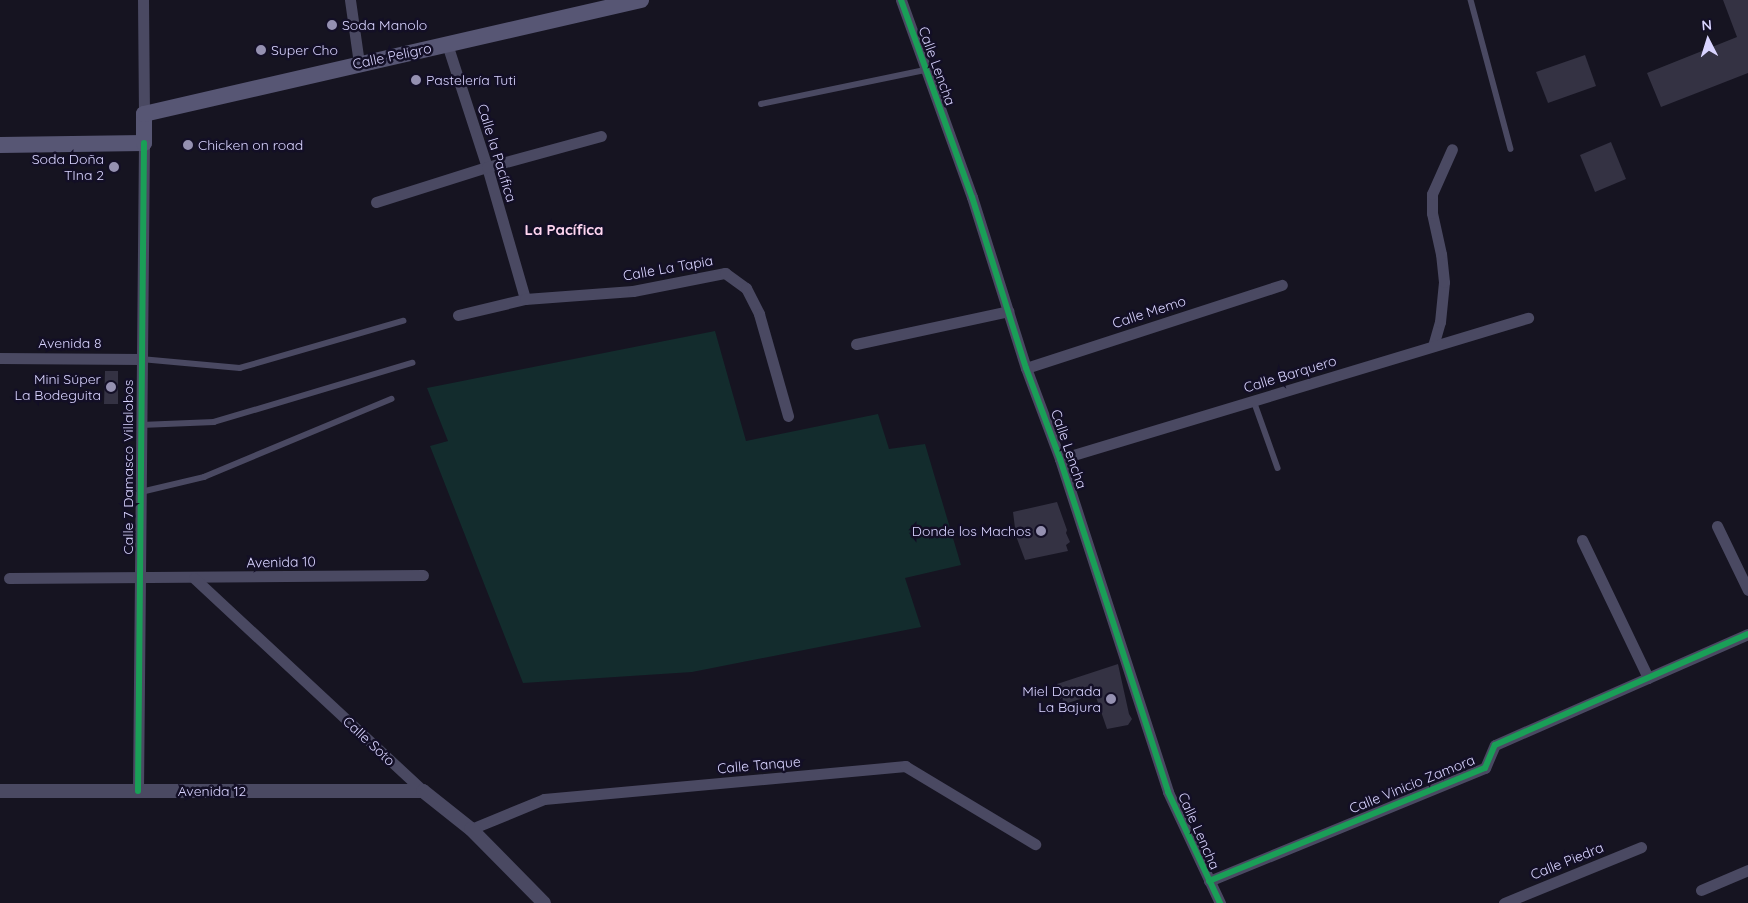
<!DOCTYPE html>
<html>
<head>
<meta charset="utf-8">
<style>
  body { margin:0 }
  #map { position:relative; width:1748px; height:903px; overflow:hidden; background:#161421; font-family:Quicksand,sans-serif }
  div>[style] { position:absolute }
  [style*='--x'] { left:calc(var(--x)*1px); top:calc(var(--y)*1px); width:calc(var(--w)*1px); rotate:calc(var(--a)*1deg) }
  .green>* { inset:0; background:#132c2d }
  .building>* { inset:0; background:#343243 }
  .service>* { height:5.5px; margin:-2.75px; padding:0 2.75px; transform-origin:2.75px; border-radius:2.75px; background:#4a4962 }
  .minor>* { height:11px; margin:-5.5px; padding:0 5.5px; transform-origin:5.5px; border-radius:5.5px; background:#4a4962 }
  .tertiary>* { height:14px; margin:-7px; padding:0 7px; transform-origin:7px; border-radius:7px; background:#4a4962 }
  .secondary>* { height:16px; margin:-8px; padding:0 8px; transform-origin:8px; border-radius:8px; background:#575674 }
  .cycleway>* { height:6px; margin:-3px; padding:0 3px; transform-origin:3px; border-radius:3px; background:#1a9f57 }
  .dots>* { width:14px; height:14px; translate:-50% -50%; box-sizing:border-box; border:2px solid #130f26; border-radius:50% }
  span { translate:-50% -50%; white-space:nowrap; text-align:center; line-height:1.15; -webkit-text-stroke:5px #130f26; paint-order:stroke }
  .poi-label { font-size:14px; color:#d9d4ff }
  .left { translate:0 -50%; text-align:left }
  .right { translate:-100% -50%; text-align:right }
  .street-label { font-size:14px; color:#d9d4ff }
  .neighbourhood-label { font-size:15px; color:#ffd6f0; font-weight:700 }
  .north { position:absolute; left:1683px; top:15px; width:50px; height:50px; -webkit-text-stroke:4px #130f26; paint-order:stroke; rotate:355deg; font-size:14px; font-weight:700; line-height:20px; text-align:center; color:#d9d4ff }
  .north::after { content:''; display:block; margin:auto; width:18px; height:22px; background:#d9d4ff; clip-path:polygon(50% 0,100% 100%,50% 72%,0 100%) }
</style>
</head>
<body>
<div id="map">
  <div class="green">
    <i style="clip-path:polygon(715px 331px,746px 441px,878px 414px,889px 449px,925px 444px,961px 565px,905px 578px,921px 627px,692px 672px,523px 683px,430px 446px,448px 441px,427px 388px)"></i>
  </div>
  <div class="building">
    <i style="clip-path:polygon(1723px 0,1748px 0,1748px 73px,1661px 107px,1647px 73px,1737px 37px)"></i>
    <i style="clip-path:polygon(1585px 55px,1596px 86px,1548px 103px,1536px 72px)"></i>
    <i style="clip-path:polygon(1611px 142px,1626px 179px,1595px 192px,1580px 155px)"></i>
    <i style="clip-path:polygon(105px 371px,118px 371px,118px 404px,104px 404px)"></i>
    <i style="clip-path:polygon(1057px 502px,1067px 530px,1066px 533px,1070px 542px,1066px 545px,1068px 551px,1025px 560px,1016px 536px,1013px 512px)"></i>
    <i style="clip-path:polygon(1118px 664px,1129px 714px,1132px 719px,1128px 725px,1107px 729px,1095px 694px,1062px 705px,1057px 684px)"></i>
  </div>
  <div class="service">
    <i style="--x:1471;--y:0;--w:154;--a:75"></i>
    <i style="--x:761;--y:104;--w:167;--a:-11.7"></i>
    <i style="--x:141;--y:359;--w:99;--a:5.2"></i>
    <i style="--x:240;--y:368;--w:170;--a:-16.1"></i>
    <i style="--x:1254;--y:401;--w:71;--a:70.3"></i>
    <i style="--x:141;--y:425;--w:73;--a:-2.4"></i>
    <i style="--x:214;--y:422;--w:207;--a:-16.6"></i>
    <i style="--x:141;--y:492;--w:65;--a:-13.4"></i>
    <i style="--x:204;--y:477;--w:203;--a:-22.6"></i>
  </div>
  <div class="minor">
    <i style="--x:143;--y:0;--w:114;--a:89.5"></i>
    <i style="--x:350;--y:0;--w:64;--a:81.9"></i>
    <i style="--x:901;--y:0;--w:209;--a:70.2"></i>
    <i style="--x:972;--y:197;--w:179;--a:72.5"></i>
    <i style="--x:1026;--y:368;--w:97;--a:69.5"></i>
    <i style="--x:1060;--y:459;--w:350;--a:72"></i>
    <i style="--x:1168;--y:792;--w:123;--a:64.9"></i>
    <i style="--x:447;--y:44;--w:129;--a:72"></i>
    <i style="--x:487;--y:167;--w:137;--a:73.9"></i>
    <i style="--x:376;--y:202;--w:116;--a:-17.5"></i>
    <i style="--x:487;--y:167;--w:118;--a:-15.2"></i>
    <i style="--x:458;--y:315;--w:69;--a:-13.4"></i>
    <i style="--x:525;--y:299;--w:108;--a:-4.2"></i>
    <i style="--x:633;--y:291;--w:94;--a:-11.1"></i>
    <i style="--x:725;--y:273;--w:26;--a:36"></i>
    <i style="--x:746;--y:288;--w:29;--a:63"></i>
    <i style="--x:759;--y:314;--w:106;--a:74.1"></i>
    <i style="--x:856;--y:344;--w:156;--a:-12.2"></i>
    <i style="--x:1433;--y:346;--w:25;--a:-74"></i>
    <i style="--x:1440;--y:322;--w:40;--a:-84.3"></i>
    <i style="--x:1444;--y:282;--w:28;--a:-96"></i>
    <i style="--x:1441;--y:254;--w:42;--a:-102.4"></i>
    <i style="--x:1432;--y:213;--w:19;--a:-90"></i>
    <i style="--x:1432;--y:194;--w:49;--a:-66"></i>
    <i style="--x:0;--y:358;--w:141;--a:0.4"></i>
    <i style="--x:1026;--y:368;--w:269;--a:-18"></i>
    <i style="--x:1060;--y:459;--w:489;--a:-16.8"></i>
    <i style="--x:1717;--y:526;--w:71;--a:64.2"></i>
    <i style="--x:1582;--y:540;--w:153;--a:64.4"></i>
    <i style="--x:9;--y:578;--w:414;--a:-0.4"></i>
    <i style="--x:194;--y:578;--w:313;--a:42.9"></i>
    <i style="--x:138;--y:791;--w:648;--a:-89.47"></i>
    <i style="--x:471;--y:829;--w:79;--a:-22.3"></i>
    <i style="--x:544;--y:799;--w:363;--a:-5.2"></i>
    <i style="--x:905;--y:766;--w:152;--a:31"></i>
    <i style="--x:1209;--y:881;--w:298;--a:-22.3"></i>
    <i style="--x:1485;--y:768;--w:25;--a:-67"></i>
    <i style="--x:1495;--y:745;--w:276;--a:-23.7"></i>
    <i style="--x:1701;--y:890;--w:51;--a:-23.1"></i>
    <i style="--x:1504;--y:903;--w:148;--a:-22.2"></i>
  </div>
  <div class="tertiary">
    <i style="--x:0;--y:791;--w:423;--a:0"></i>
    <i style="--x:423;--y:791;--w:61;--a:38.4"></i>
    <i style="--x:471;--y:829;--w:104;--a:45.4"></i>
  </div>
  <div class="secondary">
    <i style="--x:0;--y:145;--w:144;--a:-0.8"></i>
    <i style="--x:144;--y:143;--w:29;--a:-90"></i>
    <i style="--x:144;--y:114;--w:510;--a:-12.92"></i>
  </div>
  <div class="cycleway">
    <i style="--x:901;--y:0;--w:209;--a:70.2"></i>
    <i style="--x:972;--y:197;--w:179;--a:72.5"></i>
    <i style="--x:1026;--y:368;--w:97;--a:69.5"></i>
    <i style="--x:1060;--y:459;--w:350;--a:72"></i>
    <i style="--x:1168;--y:792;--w:123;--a:64.9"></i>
    <i style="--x:138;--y:791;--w:648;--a:-89.47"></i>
    <i style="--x:1209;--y:881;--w:298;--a:-22.3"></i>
    <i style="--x:1485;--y:768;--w:25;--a:-67"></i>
    <i style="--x:1495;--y:745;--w:276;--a:-23.7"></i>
  </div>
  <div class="dots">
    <i style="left:332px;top:25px;background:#9591b1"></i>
    <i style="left:261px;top:50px;background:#9591b1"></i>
    <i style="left:416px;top:80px;background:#9591b1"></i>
    <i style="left:188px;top:145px;background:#9591b1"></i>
    <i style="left:114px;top:167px;background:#9591b1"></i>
    <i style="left:111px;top:387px;background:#9591b1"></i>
    <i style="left:1041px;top:531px;background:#9591b1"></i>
    <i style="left:1111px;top:699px;background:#9591b1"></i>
  </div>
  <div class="poi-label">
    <span class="left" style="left:342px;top:25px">Soda Manolo</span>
    <span class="left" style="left:271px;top:50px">Super Cho</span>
    <span class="left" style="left:426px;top:80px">Pastelería Tuti</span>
    <span class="left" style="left:198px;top:145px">Chicken on road</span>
    <span class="right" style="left:104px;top:167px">Soda Doña<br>TIna 2</span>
    <span class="right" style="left:101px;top:387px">Mini Súper<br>La Bodeguita</span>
    <span class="right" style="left:1031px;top:531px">Donde los Machos</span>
    <span class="right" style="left:1101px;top:699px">Miel Dorada<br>La Bajura</span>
  </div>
  <div class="street-label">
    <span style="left:392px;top:56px;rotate:-12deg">Calle Peligro</span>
    <span style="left:937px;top:66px;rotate:70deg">Calle Lencha</span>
    <span style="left:497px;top:153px;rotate:73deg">Calle la Pacífica</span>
    <span style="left:668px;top:268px;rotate:-10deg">Calle La Tapia</span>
    <span style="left:1149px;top:312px;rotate:-18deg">Calle Memo</span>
    <span style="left:70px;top:343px">Avenida 8</span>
    <span style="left:1290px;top:374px;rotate:-17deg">Calle Barquero</span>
    <span style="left:1069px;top:449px;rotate:71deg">Calle Lencha</span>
    <span style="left:128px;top:467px;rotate:-90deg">Calle 7 Damasco Villalobos</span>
    <span style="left:281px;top:562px;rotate:-1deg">Avenida 10</span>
    <span style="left:369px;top:741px;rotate:43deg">Calle Soto</span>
    <span style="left:759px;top:765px;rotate:-5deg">Calle Tanque</span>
    <span style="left:1412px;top:784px;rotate:-22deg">Calle Vinicio Zamora</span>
    <span style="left:212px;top:791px">Avenida 12</span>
    <span style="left:1199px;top:831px;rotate:66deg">Calle Lencha</span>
    <span style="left:1567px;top:861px;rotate:-22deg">Calle Piedra</span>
  </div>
  <div class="neighbourhood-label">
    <span style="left:564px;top:230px">La Pacífica</span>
  </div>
  <div class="north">N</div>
</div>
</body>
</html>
